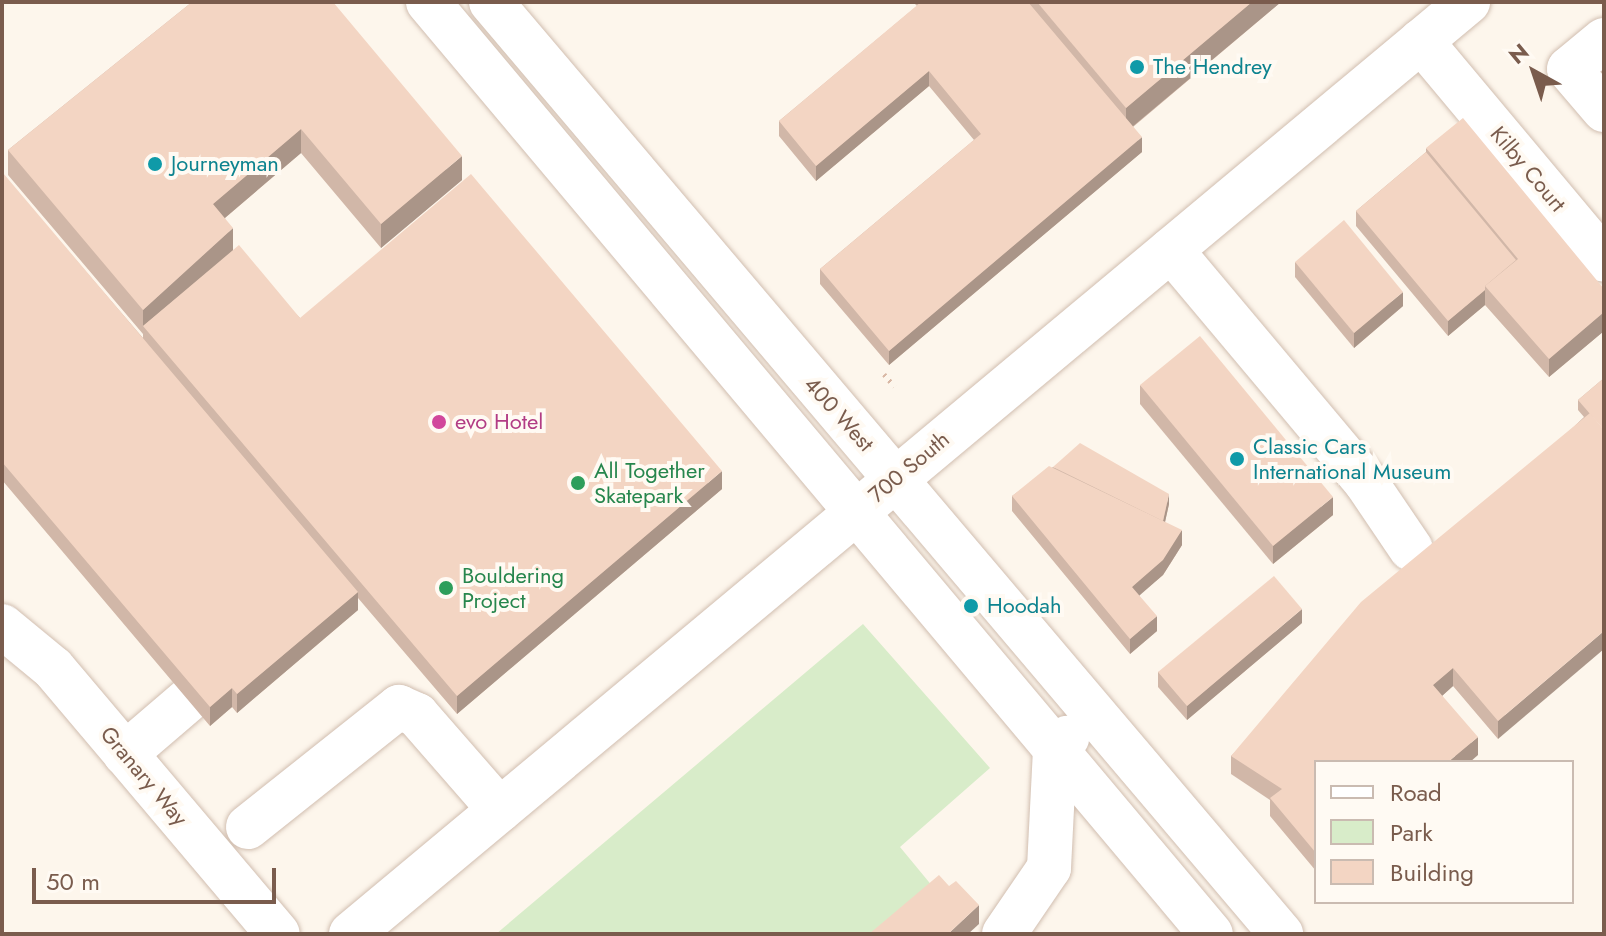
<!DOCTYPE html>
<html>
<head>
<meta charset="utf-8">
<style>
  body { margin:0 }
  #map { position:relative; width:1606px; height:936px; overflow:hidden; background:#fdf6ec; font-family:Jost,sans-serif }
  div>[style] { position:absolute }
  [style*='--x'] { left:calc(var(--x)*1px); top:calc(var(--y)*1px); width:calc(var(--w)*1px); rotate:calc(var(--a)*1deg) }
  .green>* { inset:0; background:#d8ecc9 }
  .path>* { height:5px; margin-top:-2.5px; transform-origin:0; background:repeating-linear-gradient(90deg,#d9b8a5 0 2px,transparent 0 8px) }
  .roads { filter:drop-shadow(0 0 2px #d1beb0) drop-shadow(0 0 2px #d1beb0) }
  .minor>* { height:44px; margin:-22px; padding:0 22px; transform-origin:22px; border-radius:22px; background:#fff }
  .wall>* { inset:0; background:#d1b7a8 }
  .shaded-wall>* { inset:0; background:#aa9588 }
  .building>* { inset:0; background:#f3d5c3 }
  .dots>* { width:22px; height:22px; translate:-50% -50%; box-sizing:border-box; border:4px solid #fffaf3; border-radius:50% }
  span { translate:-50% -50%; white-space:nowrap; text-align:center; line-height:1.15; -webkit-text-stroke:8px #fffaf3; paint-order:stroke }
  .culture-label { font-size:22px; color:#0d838f }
  .left { translate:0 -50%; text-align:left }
  .street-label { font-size:22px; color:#7a5c4d }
  .hotel-label { font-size:22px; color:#b23c85 }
  .leisure-label { font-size:22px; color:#27864d }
  .frame { position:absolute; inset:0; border:4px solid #7a5c4d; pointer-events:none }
  .legend { position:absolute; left:1314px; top:760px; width:260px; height:144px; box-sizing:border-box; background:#fffaf3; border:2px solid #cabbb1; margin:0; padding:10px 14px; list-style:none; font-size:24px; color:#7a5c4d }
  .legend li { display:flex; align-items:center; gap:16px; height:40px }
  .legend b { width:40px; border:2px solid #cabbb1 }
  .north { position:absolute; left:1494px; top:32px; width:80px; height:80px; -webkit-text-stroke:6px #fffaf3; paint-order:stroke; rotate:320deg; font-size:22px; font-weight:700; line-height:32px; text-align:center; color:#7a5c4d }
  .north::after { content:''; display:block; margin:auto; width:28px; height:36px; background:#7a5c4d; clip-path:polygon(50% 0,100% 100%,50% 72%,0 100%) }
  .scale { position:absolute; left:32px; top:868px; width:244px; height:36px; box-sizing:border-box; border:4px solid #7a5c4d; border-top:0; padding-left:10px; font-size:24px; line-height:28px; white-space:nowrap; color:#7a5c4d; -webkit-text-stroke:6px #fffaf3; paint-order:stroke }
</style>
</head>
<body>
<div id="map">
  <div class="green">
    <i style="clip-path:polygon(863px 624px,990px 768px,900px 847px,938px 893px,890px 934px,496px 934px)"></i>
  </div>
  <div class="path">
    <i style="--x:884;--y:374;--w:16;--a:50"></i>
  </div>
  <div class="roads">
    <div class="minor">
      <i style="--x:428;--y:2;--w:1217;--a:49.97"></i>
      <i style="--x:491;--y:2;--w:1222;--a:49.71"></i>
      <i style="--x:1604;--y:40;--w:45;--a:140.4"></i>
      <i style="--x:1569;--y:69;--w:54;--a:49.5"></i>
      <i style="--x:1421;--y:41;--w:285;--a:50.1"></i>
      <i style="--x:1171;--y:250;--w:302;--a:50"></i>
      <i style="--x:1365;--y:481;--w:82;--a:55.9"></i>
      <i style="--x:2;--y:626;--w:66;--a:39.5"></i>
      <i style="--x:53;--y:668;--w:348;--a:49.8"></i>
      <i style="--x:125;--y:754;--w:83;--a:-40.6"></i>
      <i style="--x:248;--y:827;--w:193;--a:-38.5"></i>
      <i style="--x:399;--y:707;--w:20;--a:24"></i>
      <i style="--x:417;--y:715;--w:126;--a:48.9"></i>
      <i style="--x:351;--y:934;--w:1455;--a:-39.84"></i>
      <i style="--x:1004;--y:934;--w:80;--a:-55.7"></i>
      <i style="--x:1049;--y:868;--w:120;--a:-87.1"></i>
      <i style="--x:1055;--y:748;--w:16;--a:-40"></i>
    </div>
  </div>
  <div class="wall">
    <i style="clip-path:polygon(192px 2px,462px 180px,381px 248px,301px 153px,225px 218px,233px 250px,300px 318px,722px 489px,457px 714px,358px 598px,358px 610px,237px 713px,232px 707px,210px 726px,2px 480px,2px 174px,143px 338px,143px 334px,8px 175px,8px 150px)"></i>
    <i style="clip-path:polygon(913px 2px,1281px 2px,1133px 127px,1142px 152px,889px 365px,820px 284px,820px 269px,974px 140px,929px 86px,816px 181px,779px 136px,779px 121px,917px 6px)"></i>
    <i style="clip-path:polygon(1426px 148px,1604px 289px,1604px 331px,1549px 377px,1485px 305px,1448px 336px,1356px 226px,1356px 211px,1426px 152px)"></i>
    <i style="clip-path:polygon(1295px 262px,1403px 306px,1354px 348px,1295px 277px)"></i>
    <i style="clip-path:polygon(1604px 378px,1498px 739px,1453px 686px,1442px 696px,1478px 755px,1316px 762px,1316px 871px,1270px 816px,1270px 800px,1231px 774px,1231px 756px,1584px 417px,1578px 410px,1578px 400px)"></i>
    <i style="clip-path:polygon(1140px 385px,1333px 515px,1273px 564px,1140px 404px)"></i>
    <i style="clip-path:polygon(1053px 467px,1169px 504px,1165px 522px,1182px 545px,1163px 575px,1139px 595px,1157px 631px,1130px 654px,1012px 511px,1012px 496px)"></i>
    <i style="clip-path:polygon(1302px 623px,1187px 720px,1158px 687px,1158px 672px)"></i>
  </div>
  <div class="shaded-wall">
    <i style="clip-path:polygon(1252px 2px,1281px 2px,1126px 132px,1126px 108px)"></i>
    <i style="clip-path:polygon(929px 71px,929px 86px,816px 181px,816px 166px)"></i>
    <i style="clip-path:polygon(301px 129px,301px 153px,213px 228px,213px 204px)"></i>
    <i style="clip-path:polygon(1142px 137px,1142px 152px,889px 365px,889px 351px)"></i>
    <i style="clip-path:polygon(462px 156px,462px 180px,381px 248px,381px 224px)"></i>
    <i style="clip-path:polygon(233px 228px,233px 252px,143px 326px,143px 335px,143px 310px)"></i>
    <i style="clip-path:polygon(1485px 290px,1485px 305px,1448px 336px,1448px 321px)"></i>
    <i style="clip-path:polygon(1403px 292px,1403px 306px,1354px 348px,1354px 333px)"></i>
    <i style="clip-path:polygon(1604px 312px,1604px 331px,1549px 377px,1549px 359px)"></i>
    <i style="clip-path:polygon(722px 471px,722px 489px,457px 714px,457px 696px)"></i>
    <i style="clip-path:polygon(1169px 494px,1169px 504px,1161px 540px,1161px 530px)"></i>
    <i style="clip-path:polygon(1333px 497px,1333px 515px,1273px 564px,1273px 546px)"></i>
    <i style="clip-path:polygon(1182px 530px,1182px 545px,1163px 575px,1132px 602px,1132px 587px)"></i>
    <i style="clip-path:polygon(358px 592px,358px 610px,237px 713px,237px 694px)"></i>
    <i style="clip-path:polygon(1302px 609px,1302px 623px,1187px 720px,1187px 706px)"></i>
    <i style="clip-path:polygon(1157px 616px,1157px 631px,1130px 654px,1130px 639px)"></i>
    <i style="clip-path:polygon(1604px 631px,1604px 649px,1498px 739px,1498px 721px)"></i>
    <i style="clip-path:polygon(1453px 668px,1453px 686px,1433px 704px,1433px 685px)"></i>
    <i style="clip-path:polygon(232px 688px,232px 707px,210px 726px,210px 707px)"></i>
    <i style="clip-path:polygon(1478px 737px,1478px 755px,1470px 762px,1448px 762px)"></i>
    <i style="clip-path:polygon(979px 905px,979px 924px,968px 934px,948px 934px)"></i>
  </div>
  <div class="building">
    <i style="clip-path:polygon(192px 2px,333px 2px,462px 156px,381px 224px,301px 129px,213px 204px,233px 228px,143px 310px,8px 150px)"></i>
    <i style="clip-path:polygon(921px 2px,1028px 2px,1142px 137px,889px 351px,820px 269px,981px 134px,929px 71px,816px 166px,779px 121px)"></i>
    <i style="clip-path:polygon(1037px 2px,1252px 2px,1126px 108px)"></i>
    <i style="clip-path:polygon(1463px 118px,1604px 289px,1604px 312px,1549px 359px,1485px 286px,1518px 259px,1426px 148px)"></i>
    <i style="clip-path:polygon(1426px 152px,1516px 260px,1485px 286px,1485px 290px,1448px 321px,1356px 211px)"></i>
    <i style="clip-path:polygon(3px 173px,358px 592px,237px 694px,232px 688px,210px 707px,2px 462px,2px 174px)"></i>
    <i style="clip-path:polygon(471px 174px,722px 471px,457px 696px,143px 326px,239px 245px,300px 318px)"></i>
    <i style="clip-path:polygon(1344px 220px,1403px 292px,1354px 333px,1295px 262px)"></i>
    <i style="clip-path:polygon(1200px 336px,1333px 497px,1273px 546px,1140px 385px)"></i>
    <i style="clip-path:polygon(1604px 378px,1604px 430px,1578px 400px)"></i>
    <i style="clip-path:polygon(1590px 413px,1604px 430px,1604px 631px,1498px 721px,1453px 668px,1433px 685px,1478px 737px,1448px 762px,1316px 762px,1316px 853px,1270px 798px,1282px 789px,1231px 756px,1361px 602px)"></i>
    <i style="clip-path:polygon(1080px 443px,1169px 494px,1163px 521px,1053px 467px)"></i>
    <i style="clip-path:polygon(1049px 466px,1182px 530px,1163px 560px,1132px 587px,1157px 616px,1130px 639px,1012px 496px)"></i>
    <i style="clip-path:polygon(1274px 576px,1302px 609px,1187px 706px,1158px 672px)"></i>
    <i style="clip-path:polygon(939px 875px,949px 886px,956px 881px,979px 905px,948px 934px,869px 934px)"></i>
  </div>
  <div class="dots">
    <i style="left:1137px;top:67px;background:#0f9aa8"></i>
    <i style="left:155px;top:164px;background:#0f9aa8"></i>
    <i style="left:439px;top:422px;background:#d1479c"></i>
    <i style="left:1237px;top:459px;background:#0f9aa8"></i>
    <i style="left:578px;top:483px;background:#2e9e5b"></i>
    <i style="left:446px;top:588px;background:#2e9e5b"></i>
    <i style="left:971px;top:606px;background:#0f9aa8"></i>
  </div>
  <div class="culture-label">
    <span class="left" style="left:1153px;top:67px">The Hendrey</span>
    <span class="left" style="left:171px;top:164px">Journeyman</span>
    <span class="left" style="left:1253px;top:459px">Classic Cars<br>International Museum</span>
    <span class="left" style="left:987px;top:606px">Hoodah</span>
  </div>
  <div class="street-label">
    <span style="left:1528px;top:169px;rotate:50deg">Kilby Court</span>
    <span style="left:839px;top:414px;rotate:48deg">400 West</span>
    <span style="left:909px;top:467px;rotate:-40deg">700 South</span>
    <span style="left:144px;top:776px;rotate:50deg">Granary Way</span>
  </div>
  <div class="hotel-label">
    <span class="left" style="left:455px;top:422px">evo Hotel</span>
  </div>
  <div class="leisure-label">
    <span class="left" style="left:594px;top:483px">All Together<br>Skatepark</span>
    <span class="left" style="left:462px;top:588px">Bouldering<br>Project</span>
  </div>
  <div class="frame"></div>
  <ul class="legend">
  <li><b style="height:10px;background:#fff"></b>Road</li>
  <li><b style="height:22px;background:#d8ecc9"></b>Park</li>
  <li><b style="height:22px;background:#f3d5c3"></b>Building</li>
  </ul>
  <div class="north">N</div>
  <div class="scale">50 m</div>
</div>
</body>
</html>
